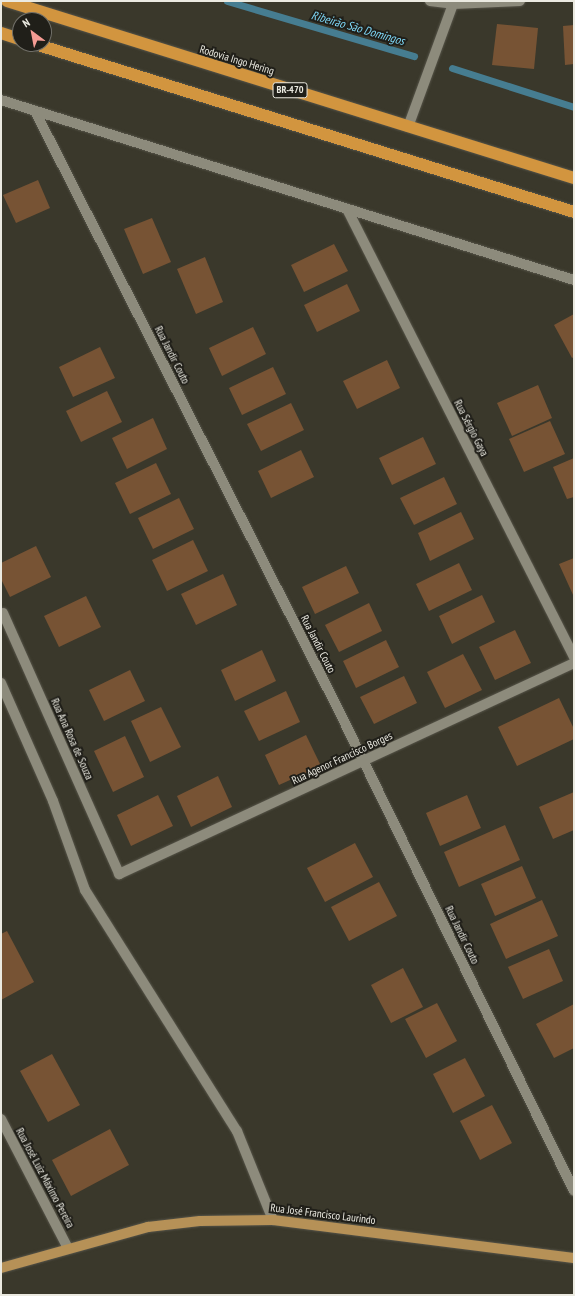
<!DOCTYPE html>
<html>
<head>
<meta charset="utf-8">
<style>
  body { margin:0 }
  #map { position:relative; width:575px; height:1296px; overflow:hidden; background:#3a382b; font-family:"PT Sans Narrow",sans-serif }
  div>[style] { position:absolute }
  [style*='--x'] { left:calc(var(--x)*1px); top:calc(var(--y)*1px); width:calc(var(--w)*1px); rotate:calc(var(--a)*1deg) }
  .stream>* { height:7px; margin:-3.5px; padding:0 3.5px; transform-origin:3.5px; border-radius:3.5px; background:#467d91 }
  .building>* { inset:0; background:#775334 }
  .roads { filter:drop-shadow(0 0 1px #565449) drop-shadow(0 0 1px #565449) }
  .minor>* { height:10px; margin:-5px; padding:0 5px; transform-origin:5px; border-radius:5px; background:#8d8b7c }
  .major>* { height:10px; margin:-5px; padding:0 5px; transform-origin:5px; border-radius:5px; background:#b69157 }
  .highway>* { height:12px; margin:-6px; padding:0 6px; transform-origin:6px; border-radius:6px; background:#d2953f }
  span { translate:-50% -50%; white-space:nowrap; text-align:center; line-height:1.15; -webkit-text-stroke:4px #201f19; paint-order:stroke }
  .shield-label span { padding:1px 3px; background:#201f19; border:1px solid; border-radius:3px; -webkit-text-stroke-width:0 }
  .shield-label { font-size:10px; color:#ebeae1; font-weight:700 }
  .street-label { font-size:11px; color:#ebeae1 }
  .water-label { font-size:12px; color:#7ed7f7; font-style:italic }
  .frame { position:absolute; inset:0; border:2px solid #ebeae1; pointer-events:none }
  .north { position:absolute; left:12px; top:12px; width:40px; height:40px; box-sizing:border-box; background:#201f19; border:1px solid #717069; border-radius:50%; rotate:328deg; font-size:11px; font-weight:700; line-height:16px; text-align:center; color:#ebeae1 }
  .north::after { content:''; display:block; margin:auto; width:14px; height:18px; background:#f59c94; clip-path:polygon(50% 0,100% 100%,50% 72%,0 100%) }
</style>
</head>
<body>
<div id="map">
  <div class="stream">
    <i style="--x:227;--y:1;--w:195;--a:16.4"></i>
    <i style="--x:452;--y:68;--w:128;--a:17.7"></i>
  </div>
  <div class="building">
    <i style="clip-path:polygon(497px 24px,538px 28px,534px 69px,492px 65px)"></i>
    <i style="clip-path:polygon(574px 25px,574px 64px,565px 65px,563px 26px)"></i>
    <i style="clip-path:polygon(38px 180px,50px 208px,16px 223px,3px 195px)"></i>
    <i style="clip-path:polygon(152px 218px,171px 262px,143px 274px,124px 229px)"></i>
    <i style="clip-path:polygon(334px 244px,348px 271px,304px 292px,291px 265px)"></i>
    <i style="clip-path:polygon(205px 257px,223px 302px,196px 314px,177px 269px)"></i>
    <i style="clip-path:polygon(347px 284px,360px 311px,317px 332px,304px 305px)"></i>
    <i style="clip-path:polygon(574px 314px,574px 357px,572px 358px,554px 325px)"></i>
    <i style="clip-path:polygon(253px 327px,266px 354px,222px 376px,209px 348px)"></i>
    <i style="clip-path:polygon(100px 347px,115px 378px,73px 397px,59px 367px)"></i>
    <i style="clip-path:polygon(387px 360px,400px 388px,357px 409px,343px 381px)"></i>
    <i style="clip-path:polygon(273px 367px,286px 394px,242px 415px,229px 388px)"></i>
    <i style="clip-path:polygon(538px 385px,552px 418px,512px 436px,497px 403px)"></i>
    <i style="clip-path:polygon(107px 391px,122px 422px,81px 442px,66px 411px)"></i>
    <i style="clip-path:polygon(291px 403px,304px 430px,261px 451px,247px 424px)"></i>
    <i style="clip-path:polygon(153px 418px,167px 449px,127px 469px,112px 438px)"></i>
    <i style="clip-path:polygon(550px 421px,565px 454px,524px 472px,509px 439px)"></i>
    <i style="clip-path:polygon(423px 437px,436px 464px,392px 485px,379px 458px)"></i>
    <i style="clip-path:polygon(301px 450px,314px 477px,271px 498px,258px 471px)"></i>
    <i style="clip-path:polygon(574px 458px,574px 497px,567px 499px,553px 467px)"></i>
    <i style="clip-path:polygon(156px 463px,171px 494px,130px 514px,115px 483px)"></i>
    <i style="clip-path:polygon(444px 477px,457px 504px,414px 525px,400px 498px)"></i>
    <i style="clip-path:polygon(179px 498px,194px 529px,153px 549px,138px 518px)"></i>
    <i style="clip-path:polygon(461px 512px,474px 539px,430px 561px,418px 533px)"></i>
    <i style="clip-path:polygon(193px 540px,208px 571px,167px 591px,152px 560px)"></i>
    <i style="clip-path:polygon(36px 546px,51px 577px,10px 597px,1px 579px,1px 563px)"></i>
    <i style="clip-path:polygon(574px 558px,574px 597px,559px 564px)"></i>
    <i style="clip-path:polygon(459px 563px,472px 590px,429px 611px,416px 584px)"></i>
    <i style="clip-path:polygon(346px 566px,359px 593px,315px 614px,302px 587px)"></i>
    <i style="clip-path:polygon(223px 574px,237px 605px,196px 625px,181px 594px)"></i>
    <i style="clip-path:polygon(482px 595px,495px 622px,452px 644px,439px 616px)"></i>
    <i style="clip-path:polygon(86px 596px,101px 627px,59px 647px,44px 616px)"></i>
    <i style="clip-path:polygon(369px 603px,382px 631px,339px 652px,325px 625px)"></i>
    <i style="clip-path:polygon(515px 630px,531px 663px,495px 680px,479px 647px)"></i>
    <i style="clip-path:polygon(386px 640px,399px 667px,356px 688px,343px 661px)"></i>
    <i style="clip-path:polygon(262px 650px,276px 681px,235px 701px,221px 670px)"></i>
    <i style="clip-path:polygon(463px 654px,482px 690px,445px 708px,427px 672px)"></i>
    <i style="clip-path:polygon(130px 670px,145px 701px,104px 721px,89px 690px)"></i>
    <i style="clip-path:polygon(404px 676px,417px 703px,374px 724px,360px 697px)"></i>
    <i style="clip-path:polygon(286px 691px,300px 722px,259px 741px,244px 711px)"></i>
    <i style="clip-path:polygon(559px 698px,574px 729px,574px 739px,517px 766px,498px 727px)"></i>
    <i style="clip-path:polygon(161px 707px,181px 747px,150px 762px,131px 721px)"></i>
    <i style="clip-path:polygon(306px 735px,321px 766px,279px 785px,265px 755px)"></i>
    <i style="clip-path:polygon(125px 736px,144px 777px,113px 792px,94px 751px)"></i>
    <i style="clip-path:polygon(218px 776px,232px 807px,191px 827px,177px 796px)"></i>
    <i style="clip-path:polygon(574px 792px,574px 830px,553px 839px,539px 807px)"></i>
    <i style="clip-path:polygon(158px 795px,173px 826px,131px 846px,117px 815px)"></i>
    <i style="clip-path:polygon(467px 795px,481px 828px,440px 846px,426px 813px)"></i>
    <i style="clip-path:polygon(505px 825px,520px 860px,459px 887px,444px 852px)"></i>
    <i style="clip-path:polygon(355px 843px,373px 877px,325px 902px,307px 868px)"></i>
    <i style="clip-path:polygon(522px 866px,536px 898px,495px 916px,481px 884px)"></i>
    <i style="clip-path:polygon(379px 882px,397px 916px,349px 941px,331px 907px)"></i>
    <i style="clip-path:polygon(542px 900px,558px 936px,506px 959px,490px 924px)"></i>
    <i style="clip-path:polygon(7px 931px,34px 982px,1px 1000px,1px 934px)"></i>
    <i style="clip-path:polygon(549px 949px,563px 981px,523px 999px,508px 967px)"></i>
    <i style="clip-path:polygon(403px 968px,423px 1007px,391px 1023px,371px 985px)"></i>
    <i style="clip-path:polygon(437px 1003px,457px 1041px,426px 1058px,405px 1019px)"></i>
    <i style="clip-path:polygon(574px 1004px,574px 1048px,554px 1058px,536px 1024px)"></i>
    <i style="clip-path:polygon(52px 1054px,80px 1105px,48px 1122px,20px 1071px)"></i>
    <i style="clip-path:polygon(465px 1058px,485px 1096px,453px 1113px,433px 1074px)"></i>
    <i style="clip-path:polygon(492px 1105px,512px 1143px,480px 1160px,460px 1121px)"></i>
    <i style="clip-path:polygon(110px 1129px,129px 1165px,71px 1196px,52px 1160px)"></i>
  </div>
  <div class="roads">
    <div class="minor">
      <i style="--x:430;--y:1;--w:23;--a:7"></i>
      <i style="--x:453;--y:4;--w:67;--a:-2.6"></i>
      <i style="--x:1;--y:100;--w:601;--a:17.44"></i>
      <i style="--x:35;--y:111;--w:673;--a:63.13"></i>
      <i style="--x:339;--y:711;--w:534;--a:63.91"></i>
      <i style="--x:408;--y:127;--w:131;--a:-69.9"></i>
      <i style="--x:347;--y:209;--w:502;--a:63.13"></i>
      <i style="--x:3;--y:613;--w:286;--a:66"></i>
      <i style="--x:119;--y:874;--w:502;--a:-24.88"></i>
      <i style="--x:1;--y:683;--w:129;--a:66.2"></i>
      <i style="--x:53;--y:801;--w:95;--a:70.2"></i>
      <i style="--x:85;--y:890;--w:285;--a:57.8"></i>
      <i style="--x:237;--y:1131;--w:96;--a:68"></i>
      <i style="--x:1;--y:1119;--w:145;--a:62.6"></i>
    </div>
    <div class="major">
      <i style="--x:1;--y:1268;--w:153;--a:-15.6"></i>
      <i style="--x:148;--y:1227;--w:52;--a:-6.6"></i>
      <i style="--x:200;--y:1221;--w:73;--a:-0.8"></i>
      <i style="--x:273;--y:1220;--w:303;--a:7.2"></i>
    </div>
    <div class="highway">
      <i style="--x:7;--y:1;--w:594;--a:17.34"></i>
      <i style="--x:1;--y:33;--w:20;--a:18"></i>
      <i style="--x:35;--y:44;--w:565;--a:17.31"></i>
    </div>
  </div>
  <div class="shield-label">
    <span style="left:290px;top:90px">BR-470</span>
  </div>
  <div class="street-label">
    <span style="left:237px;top:60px;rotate:17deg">Rodovia Ingo Hering</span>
    <span style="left:172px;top:355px;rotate:63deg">Rua Jandir Couto</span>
    <span style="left:471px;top:428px;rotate:63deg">Rua Sérgio Gaya</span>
    <span style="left:318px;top:644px;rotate:63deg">Rua Jandir Couto</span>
    <span style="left:72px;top:739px;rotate:66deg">Rua Ana Rosa de Souza</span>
    <span style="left:342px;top:758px;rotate:-25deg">Rua Agenor Francisco Borges</span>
    <span style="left:462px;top:935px;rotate:64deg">Rua Jandir Couto</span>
    <span style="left:45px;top:1178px;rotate:62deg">Rua José Luiz Máximo Pereira</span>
    <span style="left:323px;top:1214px;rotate:7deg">Rua José Francisco Laurindo</span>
  </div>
  <div class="water-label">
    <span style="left:358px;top:28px;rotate:16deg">Ribeirão São Domingos</span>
  </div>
  <div class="frame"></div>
  <div class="north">N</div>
</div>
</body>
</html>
